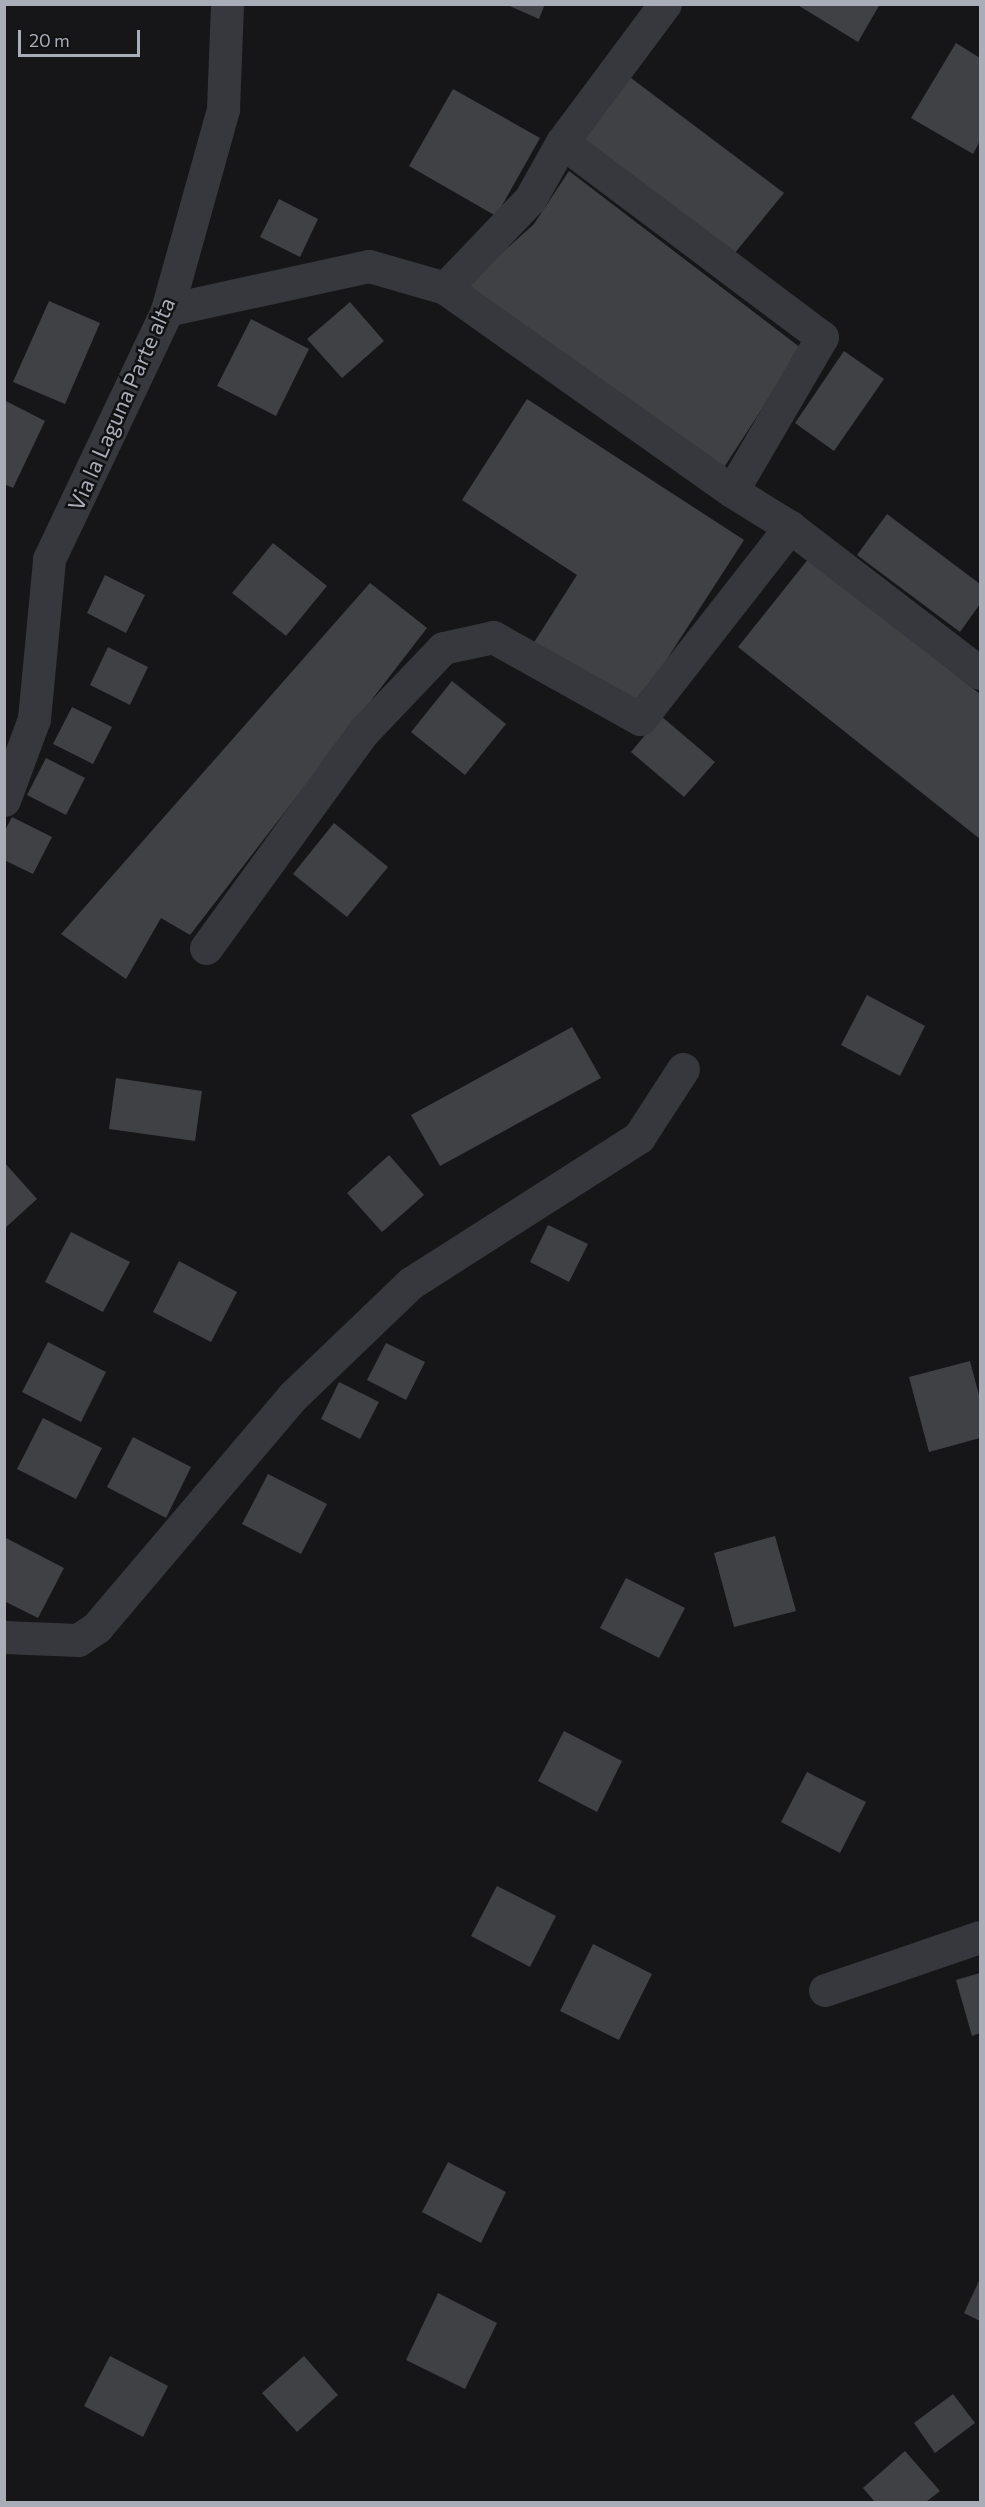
<!DOCTYPE html>
<html>
<head>
<meta charset="utf-8">
<style>
  body { margin:0 }
  #map { position:relative; width:985px; height:2507px; overflow:hidden; background:#161618; font-family:Commissioner,sans-serif }
  div>[style] { position:absolute }
  [style*='--x'] { left:calc(var(--x)*1px); top:calc(var(--y)*1px); width:calc(var(--w)*1px); rotate:calc(var(--a)*1deg) }
  .building>* { inset:0; background:#404145 }
  .minor>* { height:33px; margin:-16.5px; padding:0 16.5px; transform-origin:16.5px; border-radius:16.5px; background:#37383d }
  span { translate:-50% -50%; white-space:nowrap; text-align:center; line-height:1.15; -webkit-text-stroke:5px #111113; paint-order:stroke }
  .street-label { font-size:22px; color:#a8adb8 }
  .frame { position:absolute; inset:0; border:6px solid #a8adb8; pointer-events:none }
  .scale { position:absolute; left:18px; top:30px; width:122px; height:27px; box-sizing:border-box; border:3px solid #a8adb8; border-top:0; padding-left:8px; font-size:18px; line-height:21px; white-space:nowrap; color:#a8adb8; -webkit-text-stroke:4px #111113; paint-order:stroke }
</style>
</head>
<body>
<div id="map">
  <div class="building">
    <i style="clip-path:polygon(505px 4px,545px 4px,539px 19px)"></i>
    <i style="clip-path:polygon(796px 4px,880px 4px,858px 42px)"></i>
    <i style="clip-path:polygon(956px 43px,980px 58px,980px 141px,973px 154px,911px 118px)"></i>
    <i style="clip-path:polygon(627px 75px,784px 193px,734px 254px,581px 139px)"></i>
    <i style="clip-path:polygon(453px 89px,540px 138px,496px 216px,409px 166px)"></i>
    <i style="clip-path:polygon(569px 171px,801px 348px,723px 469px,464px 287px,534px 224px)"></i>
    <i style="clip-path:polygon(279px 199px,318px 219px,300px 257px,260px 237px)"></i>
    <i style="clip-path:polygon(49px 301px,100px 323px,65px 404px,13px 382px)"></i>
    <i style="clip-path:polygon(350px 302px,384px 341px,342px 378px,307px 339px)"></i>
    <i style="clip-path:polygon(251px 319px,309px 349px,276px 416px,217px 386px)"></i>
    <i style="clip-path:polygon(844px 351px,884px 379px,834px 451px,795px 423px)"></i>
    <i style="clip-path:polygon(527px 399px,744px 540px,634px 710px,533px 644px,577px 575px,462px 500px)"></i>
    <i style="clip-path:polygon(4px 400px,45px 421px,13px 488px,4px 484px)"></i>
    <i style="clip-path:polygon(887px 514px,980px 584px,980px 604px,960px 632px,857px 555px)"></i>
    <i style="clip-path:polygon(273px 543px,327px 586px,286px 636px,232px 593px)"></i>
    <i style="clip-path:polygon(809px 558px,980px 694px,980px 839px,738px 647px)"></i>
    <i style="clip-path:polygon(105px 575px,145px 595px,126px 633px,87px 613px)"></i>
    <i style="clip-path:polygon(370px 583px,427px 628px,190px 935px,161px 918px,126px 979px,61px 934px)"></i>
    <i style="clip-path:polygon(108px 647px,148px 667px,130px 705px,90px 685px)"></i>
    <i style="clip-path:polygon(452px 681px,506px 724px,465px 775px,411px 732px)"></i>
    <i style="clip-path:polygon(72px 707px,112px 727px,93px 764px,53px 744px)"></i>
    <i style="clip-path:polygon(661px 716px,715px 762px,684px 797px,631px 752px)"></i>
    <i style="clip-path:polygon(46px 758px,85px 778px,66px 815px,27px 795px)"></i>
    <i style="clip-path:polygon(12px 817px,52px 837px,33px 874px,4px 860px,4px 832px)"></i>
    <i style="clip-path:polygon(334px 823px,388px 867px,347px 917px,293px 874px)"></i>
    <i style="clip-path:polygon(867px 995px,925px 1026px,900px 1076px,841px 1045px)"></i>
    <i style="clip-path:polygon(572px 1027px,601px 1078px,440px 1166px,411px 1115px)"></i>
    <i style="clip-path:polygon(116px 1078px,202px 1091px,195px 1141px,109px 1129px)"></i>
    <i style="clip-path:polygon(389px 1155px,424px 1195px,382px 1232px,347px 1193px)"></i>
    <i style="clip-path:polygon(4px 1162px,37px 1199px,4px 1229px)"></i>
    <i style="clip-path:polygon(548px 1225px,588px 1244px,569px 1282px,530px 1262px)"></i>
    <i style="clip-path:polygon(71px 1232px,130px 1262px,103px 1312px,45px 1282px)"></i>
    <i style="clip-path:polygon(179px 1261px,237px 1292px,211px 1342px,153px 1312px)"></i>
    <i style="clip-path:polygon(48px 1342px,106px 1372px,81px 1422px,22px 1392px)"></i>
    <i style="clip-path:polygon(386px 1343px,425px 1362px,406px 1400px,367px 1380px)"></i>
    <i style="clip-path:polygon(970px 1361px,980px 1399px,980px 1438px,929px 1452px,909px 1377px)"></i>
    <i style="clip-path:polygon(339px 1382px,379px 1402px,360px 1439px,321px 1419px)"></i>
    <i style="clip-path:polygon(43px 1418px,102px 1448px,76px 1499px,17px 1469px)"></i>
    <i style="clip-path:polygon(133px 1437px,191px 1467px,166px 1518px,107px 1487px)"></i>
    <i style="clip-path:polygon(268px 1474px,327px 1504px,301px 1554px,242px 1524px)"></i>
    <i style="clip-path:polygon(775px 1536px,796px 1611px,734px 1627px,714px 1553px)"></i>
    <i style="clip-path:polygon(6px 1538px,64px 1568px,38px 1618px,4px 1601px)"></i>
    <i style="clip-path:polygon(626px 1578px,685px 1608px,659px 1658px,600px 1628px)"></i>
    <i style="clip-path:polygon(564px 1731px,622px 1761px,597px 1812px,538px 1781px)"></i>
    <i style="clip-path:polygon(807px 1772px,866px 1802px,840px 1853px,781px 1822px)"></i>
    <i style="clip-path:polygon(497px 1886px,556px 1916px,530px 1967px,471px 1936px)"></i>
    <i style="clip-path:polygon(593px 1944px,652px 1974px,619px 2040px,560px 2011px)"></i>
    <i style="clip-path:polygon(980px 1973px,980px 2033px,972px 2036px,956px 1980px)"></i>
    <i style="clip-path:polygon(448px 2162px,506px 2192px,481px 2243px,422px 2212px)"></i>
    <i style="clip-path:polygon(980px 2279px,980px 2321px,964px 2313px)"></i>
    <i style="clip-path:polygon(438px 2293px,497px 2323px,465px 2389px,406px 2360px)"></i>
    <i style="clip-path:polygon(110px 2356px,168px 2386px,143px 2437px,84px 2406px)"></i>
    <i style="clip-path:polygon(304px 2356px,338px 2395px,297px 2432px,262px 2393px)"></i>
    <i style="clip-path:polygon(953px 2394px,975px 2423px,935px 2453px,914px 2423px)"></i>
    <i style="clip-path:polygon(905px 2451px,940px 2491px,926px 2502px,875px 2502px,863px 2488px)"></i>
  </div>
  <div class="minor">
    <i style="--x:562;--y:142;--w:325;--a:36.9"></i>
    <i style="--x:822;--y:337;--w:178;--a:120.3"></i>
    <i style="--x:445;--y:288;--w:123;--a:-46.3"></i>
    <i style="--x:530;--y:199;--w:65;--a:-60.7"></i>
    <i style="--x:562;--y:142;--w:172;--a:-53.3"></i>
    <i style="--x:167;--y:310;--w:207;--a:-12.3"></i>
    <i style="--x:369;--y:266;--w:79;--a:16.1"></i>
    <i style="--x:445;--y:288;--w:352;--a:35.3"></i>
    <i style="--x:732;--y:491;--w:68;--a:31.8"></i>
    <i style="--x:790;--y:527;--w:240;--a:37.5"></i>
    <i style="--x:4;--y:800;--w:86;--a:-69.7"></i>
    <i style="--x:34;--y:719;--w:161;--a:-84.6"></i>
    <i style="--x:49;--y:559;--w:276;--a:-64.6"></i>
    <i style="--x:167;--y:310;--w:209;--a:-74.4"></i>
    <i style="--x:223;--y:109;--w:105;--a:-87.8"></i>
    <i style="--x:206;--y:948;--w:266;--a:-54"></i>
    <i style="--x:362;--y:733;--w:117;--a:-46.4"></i>
    <i style="--x:443;--y:648;--w:51;--a:-12.4"></i>
    <i style="--x:493;--y:637;--w:168;--a:29.2"></i>
    <i style="--x:640;--y:719;--w:244;--a:-52"></i>
    <i style="--x:4;--y:1637;--w:74;--a:2.3"></i>
    <i style="--x:78;--y:1640;--w:23;--a:-34"></i>
    <i style="--x:97;--y:1627;--w:303;--a:-49.7"></i>
    <i style="--x:293;--y:1396;--w:163;--a:-43.8"></i>
    <i style="--x:411;--y:1283;--w:271;--a:-32.6"></i>
    <i style="--x:639;--y:1137;--w:81;--a:-57.1"></i>
    <i style="--x:825;--y:1990;--w:164;--a:-18.9"></i>
  </div>
  <div class="street-label">
    <span style="left:121px;top:404px;rotate:-66deg">Via la Laguna Parte alta</span>
  </div>
  <div class="frame"></div>
  <div class="scale">20 m</div>
</div>
</body>
</html>
